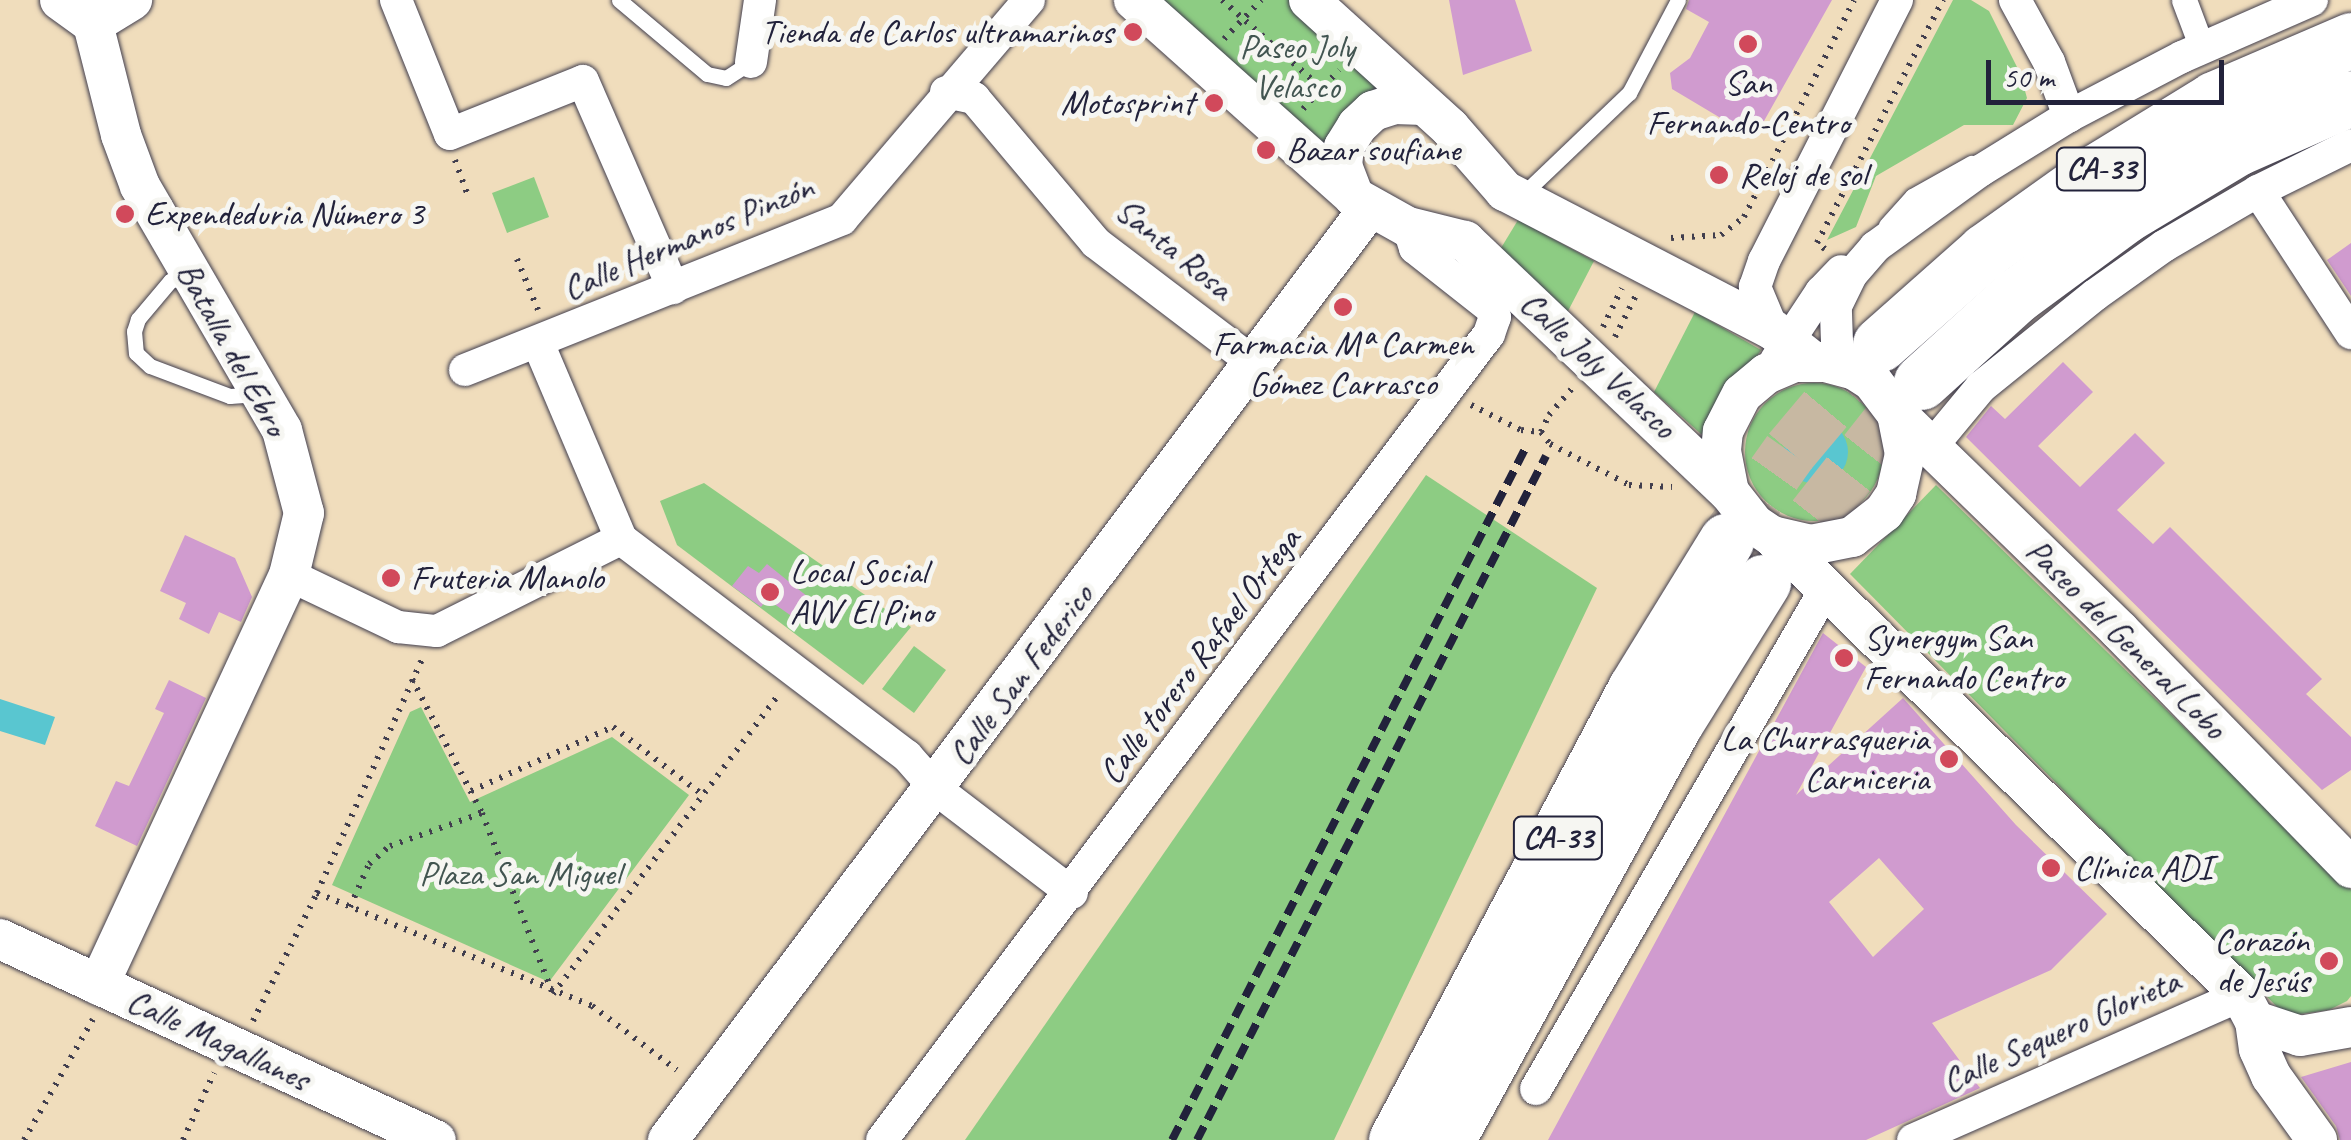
<!DOCTYPE html>
<html>
<head>
<meta charset="utf-8">
<style>
  body { margin:0 }
  #map { position:relative; width:2351px; height:1140px; overflow:hidden; background:#f0ddbc; font-family:Caveat,sans-serif }
  div>[style] { position:absolute }
  [style*='--x'] { left:calc(var(--x)*1px); top:calc(var(--y)*1px); width:calc(var(--w)*1px); rotate:calc(var(--a)*1deg) }
  .green>* { inset:0; background:#8dcc83 }
  .round { border-radius:50% }
  .water>* { inset:0; background:#59c6d0 }
  .building>* { inset:0; background:#d09bcf }
  .motorway-tunnel>* { height:55px; margin-top:-27.5px; transform-origin:0; background:repeating-linear-gradient(90deg,#c7b8a2 0 55px,transparent 0 83px) }
  .path>* { height:6px; margin-top:-3px; transform-origin:0; background:repeating-linear-gradient(90deg,#413e4e 0 2.5px,transparent 0 10.5px) }
  .roads { filter:drop-shadow(0 0 2px #413e4e) drop-shadow(0 0 2px #413e4e) }
  .service>* { height:15px; margin:-7.5px; padding:0 7.5px; transform-origin:7.5px; border-radius:7.5px; background:#fff }
  .pedestrian>* { height:25px; margin:-12.5px; padding:0 12.5px; transform-origin:12.5px; border-radius:12.5px; background:#fff }
  .minor>* { height:32px; margin:-16px; padding:0 16px; transform-origin:16px; border-radius:16px; background:#fff }
  .tertiary>* { height:40px; margin:-20px; padding:0 20px; transform-origin:20px; border-radius:20px; background:#fff }
  .motorway>* { height:55px; margin:-27.5px; padding:0 27.5px; transform-origin:27.5px; border-radius:27.5px; background:#fff }
  .rail>* { height:8px; margin-top:-4px; transform-origin:0; background:repeating-linear-gradient(90deg,#22223b 0 15px,transparent 0 23px) }
  .dots>* { width:28px; height:28px; translate:-50% -50%; box-sizing:border-box; border:5px solid #f6f6f2; border-radius:50% }
  span { translate:-50% -50%; white-space:nowrap; text-align:center; line-height:1.15; -webkit-text-stroke:10px #f6f6f2; paint-order:stroke }
  .shield-label span { padding:2px 8px; background:#f6f6f2; border:2px solid; border-radius:8px; -webkit-text-stroke-width:0 }
  .shield-label { font-size:32px; color:#22223b; font-weight:700 }
  .poi-label { font-size:35px; color:#22223b }
  .right { translate:-100% -50%; text-align:right }
  .left { translate:0 -50%; text-align:left }
  .park-label { font-size:35px; color:#425551 }
  .street-label { font-size:35px; color:#22223b }
  .scale { position:absolute; left:1986px; top:60px; width:238px; height:45px; box-sizing:border-box; border:5px solid #22223b; border-top:0; padding-left:12px; font-size:30px; line-height:35px; white-space:nowrap; color:#22223b; -webkit-text-stroke:8px #f6f6f2; paint-order:stroke }
</style>
</head>
<body>
<div id="map">
  <div class="green">
    <i style="clip-path:polygon(1151px 0,1289px 0,1374px 72px,1376px 89px,1324px 145px)"></i>
    <i style="clip-path:polygon(1953px 0,1971px 0,1989px 11px,2020px 73px,2027px 98px,2013px 125px,1964px 125px,1876px 176px,1856px 227px,1827px 240px)"></i>
    <i style="clip-path:polygon(534px 177px,549px 217px,507px 233px,492px 193px)"></i>
    <i style="clip-path:polygon(1518px 220px,1594px 261px,1567px 313px,1501px 248px)"></i>
    <i style="clip-path:polygon(1695px 312px,1761px 350px,1709px 432px,1701px 434px,1654px 392px)"></i>
    <i class="round" style="left:1745px;top:383px;width:138px;height:138px"></i>
    <i style="clip-path:polygon(1426px 475px,1597px 588px,1334px 1140px,965px 1140px)"></i>
    <i style="clip-path:polygon(704px 483px,911px 627px,863px 685px,677px 545px,660px 501px)"></i>
    <i style="clip-path:polygon(1936px 485px,2351px 890px,2351px 996px,2347px 1001px,2329px 1010px,2286px 1016px,1850px 574px)"></i>
    <i style="clip-path:polygon(914px 646px,946px 670px,914px 713px,882px 689px)"></i>
    <i style="clip-path:polygon(421px 707px,470px 802px,612px 737px,689px 795px,549px 982px,332px 885px,410px 712px)"></i>
  </div>
  <div class="water">
    <i class="round" style="left:1784px;top:420px;width:64px;height:64px"></i>
    <i style="clip-path:polygon(0 699px,55px 717px,45px 745px,0 731px)"></i>
  </div>
  <div class="building">
    <i style="clip-path:polygon(1449px 0,1515px 0,1532px 51px,1463px 75px)"></i>
    <i style="clip-path:polygon(1689px 0,1832px 0,1764px 121px,1746px 123px,1724px 120px,1672px 89px,1670px 73px,1690px 58px,1709px 22px,1686px 9px)"></i>
    <i style="clip-path:polygon(2351px 243px,2351px 296px,2327px 260px)"></i>
    <i style="clip-path:polygon(2063px 362px,2093px 392px,2038px 446px,2080px 487px,2135px 433px,2165px 463px,2117px 510px,2153px 544px,2170px 527px,2322px 679px,2306px 694px,2351px 737px,2351px 770px,2322px 790px,1966px 437px,1991px 406px,2005px 419px)"></i>
    <i style="clip-path:polygon(185px 535px,235px 558px,252px 597px,241px 622px,219px 612px,209px 634px,179px 619px,186px 603px,160px 591px)"></i>
    <i style="clip-path:polygon(767px 564px,808px 597px,793px 617px,767px 599px,761px 607px,732px 586px,748px 566px,759px 573px)"></i>
    <i style="clip-path:polygon(evenodd,1823px 633px,1866px 667px,1796px 795px,1903px 698px,2016px 825px,2107px 914px,2051px 970px,1932px 1023px,1980px 1088px,1866px 1140px,1548px 1140px,1823px 633px,1879px 858px,1924px 909px,1873px 957px,1829px 902px,1879px 858px)"></i>
    <i style="clip-path:polygon(169px 680px,206px 698px,137px 846px,95px 826px,116px 781px,129px 786px,164px 713px,155px 709px)"></i>
    <i style="clip-path:polygon(2351px 1062px,2351px 1140px,2340px 1140px,2336px 1126px,2301px 1077px)"></i>
  </div>
  <div class="motorway-tunnel">
    <i style="--x:1726;--y:541;--w:110;--a:-54.6"></i>
    <i style="--x:1790;--y:451;--w:140;--a:-49.9"></i>
    <i style="--x:1763;--y:582;--w:255;--a:-51.7"></i>
  </div>
  <div class="path">
    <i style="--x:1222;--y:0;--w:152;--a:41.5"></i>
    <i style="--x:1224;--y:39;--w:54;--a:-46.5"></i>
    <i style="--x:1303;--y:109;--w:53;--a:-47.3"></i>
    <i style="--x:455;--y:160;--w:38;--a:70"></i>
    <i style="--x:1671;--y:238;--w:50;--a:-3.4"></i>
    <i style="--x:1721;--y:235;--w:29;--a:-38"></i>
    <i style="--x:1744;--y:217;--w:243;--a:-63.1"></i>
    <i style="--x:1825;--y:249;--w:10;--a:-143"></i>
    <i style="--x:1817;--y:243;--w:274;--a:-62.6"></i>
    <i style="--x:517;--y:259;--w:55;--a:67.6"></i>
    <i style="--x:1603;--y:327;--w:43;--a:-64"></i>
    <i style="--x:1615;--y:337;--w:47;--a:-63.4"></i>
    <i style="--x:1471;--y:405;--w:56;--a:26.6"></i>
    <i style="--x:1521;--y:430;--w:20;--a:6"></i>
    <i style="--x:1541;--y:432;--w:15;--a:53"></i>
    <i style="--x:1550;--y:444;--w:89;--a:27.4"></i>
    <i style="--x:1629;--y:485;--w:43;--a:2.7"></i>
    <i style="--x:1541;--y:432;--w:19;--a:-65"></i>
    <i style="--x:1549;--y:415;--w:35;--a:-49"></i>
    <i style="--x:412;--y:679;--w:151;--a:62.4"></i>
    <i style="--x:482;--y:813;--w:194;--a:68.6"></i>
    <i style="--x:553;--y:994;--w:377;--a:-53"></i>
    <i style="--x:471;--y:791;--w:156;--a:-24.3"></i>
    <i style="--x:613;--y:727;--w:113;--a:37.1"></i>
    <i style="--x:317;--y:893;--w:297;--a:22.3"></i>
    <i style="--x:592;--y:1006;--w:106;--a:37"></i>
    <i style="--x:350;--y:907;--w:47;--a:-66.2"></i>
    <i style="--x:369;--y:864;--w:28;--a:-41"></i>
    <i style="--x:390;--y:846;--w:98;--a:-19.7"></i>
    <i style="--x:253;--y:1021;--w:143;--a:-63.4"></i>
    <i style="--x:317;--y:893;--w:259;--a:-65.8"></i>
    <i style="--x:24;--y:1140;--w:139;--a:-60.3"></i>
    <i style="--x:183;--y:1140;--w:74;--a:-65.2"></i>
  </div>
  <div class="roads">
    <div class="service">
      <i style="--x:619;--y:0;--w:115;--a:40.1"></i>
      <i style="--x:707;--y:74;--w:19;--a:12"></i>
      <i style="--x:726;--y:78;--w:30;--a:-33"></i>
      <i style="--x:1520;--y:197;--w:151;--a:-43.7"></i>
      <i style="--x:1629;--y:93;--w:105;--a:-62.2"></i>
      <i style="--x:1886;--y:225;--w:39;--a:-48"></i>
      <i style="--x:1912;--y:196;--w:68;--a:-29.2"></i>
      <i style="--x:189;--y:274;--w:20;--a:160"></i>
      <i style="--x:170;--y:281;--w:50;--a:130.1"></i>
      <i style="--x:138;--y:319;--w:13;--a:108"></i>
      <i style="--x:134;--y:331;--w:22;--a:85"></i>
      <i style="--x:136;--y:353;--w:19;--a:43"></i>
      <i style="--x:150;--y:366;--w:85;--a:20.6"></i>
      <i style="--x:230;--y:396;--w:27;--a:-4"></i>
    </div>
    <div class="pedestrian">
      <i style="--x:2184;--y:0;--w:51;--a:69.4"></i>
    </div>
    <div class="minor">
      <i style="--x:396;--y:0;--w:144;--a:68.1"></i>
      <i style="--x:450;--y:134;--w:143;--a:-21.7"></i>
      <i style="--x:583;--y:81;--w:226;--a:66.5"></i>
      <i style="--x:2015;--y:0;--w:71;--a:61.3"></i>
      <i style="--x:2049;--y:62;--w:58;--a:69.7"></i>
      <i style="--x:751;--y:62;--w:63;--a:-81.7"></i>
      <i style="--x:946;--y:92;--w:29;--a:12"></i>
      <i style="--x:974;--y:98;--w:189;--a:49.9"></i>
      <i style="--x:1096;--y:243;--w:198;--a:37.2"></i>
      <i style="--x:2258;--y:191;--w:170;--a:56.8"></i>
      <i style="--x:1773;--y:330;--w:47;--a:-112.7"></i>
      <i style="--x:1755;--y:287;--w:28;--a:-71"></i>
      <i style="--x:1764;--y:261;--w:293;--a:-63"></i>
      <i style="--x:538;--y:343;--w:213;--a:67"></i>
      <i style="--x:621;--y:539;--w:359;--a:37.2"></i>
      <i style="--x:907;--y:756;--w:44;--a:48.7"></i>
      <i style="--x:936;--y:789;--w:171;--a:37.4"></i>
      <i style="--x:1776;--y:360;--w:82;--a:-56.5"></i>
      <i style="--x:1821;--y:292;--w:29;--a:-46"></i>
      <i style="--x:1843;--y:366;--w:25;--a:-104"></i>
      <i style="--x:1837;--y:342;--w:36;--a:-92"></i>
      <i style="--x:1836;--y:306;--w:34;--a:-64"></i>
      <i style="--x:1851;--y:275;--w:37;--a:-49"></i>
      <i style="--x:1875;--y:247;--w:130;--a:-35.9"></i>
      <i style="--x:1980;--y:171;--w:105;--a:-31.7"></i>
      <i style="--x:2069;--y:116;--w:127;--a:-27.6"></i>
      <i style="--x:2182;--y:57;--w:142;--a:-23.7"></i>
      <i style="--x:465;--y:370;--w:406;--a:-21.8"></i>
      <i style="--x:842;--y:219;--w:288;--a:-49.5"></i>
      <i style="--x:1932;--y:446;--w:77;--a:-50.3"></i>
      <i style="--x:1981;--y:387;--w:146;--a:-38.9"></i>
      <i style="--x:2095;--y:295;--w:85;--a:-35.4"></i>
      <i style="--x:2164;--y:246;--w:109;--a:-30.3"></i>
      <i style="--x:2258;--y:191;--w:104;--a:-26.3"></i>
      <i style="--x:289;--y:575;--w:121;--a:25.5"></i>
      <i style="--x:398;--y:627;--w:39;--a:6"></i>
      <i style="--x:437;--y:631;--w:206;--a:-26.6"></i>
      <i style="--x:1536;--y:1089;--w:577;--a:-59.92"></i>
      <i style="--x:882;--y:1140;--w:1009;--a:-53.02"></i>
      <i style="--x:1489;--y:334;--w:18;--a:-71"></i>
      <i style="--x:1495;--y:317;--w:10;--a:-114"></i>
      <i style="--x:1491;--y:308;--w:97;--a:-141.7"></i>
      <i style="--x:1415;--y:248;--w:22;--a:-108"></i>
      <i style="--x:1913;--y:1140;--w:359;--a:-23.8"></i>
    </div>
    <div class="tertiary">
      <i style="--x:60;--y:0;--w:41;--a:36"></i>
      <i style="--x:93;--y:24;--w:114;--a:75.8"></i>
      <i style="--x:121;--y:135;--w:54;--a:69.6"></i>
      <i style="--x:140;--y:186;--w:282;--a:59.8"></i>
      <i style="--x:282;--y:430;--w:86;--a:75.2"></i>
      <i style="--x:304;--y:513;--w:64;--a:103.6"></i>
      <i style="--x:289;--y:575;--w:452;--a:114.9"></i>
      <i style="--x:1134;--y:0;--w:295;--a:41.8"></i>
      <i style="--x:1354;--y:197;--w:62;--a:29.1"></i>
      <i style="--x:1408;--y:227;--w:59;--a:13.8"></i>
      <i style="--x:1465;--y:241;--w:364;--a:43.6"></i>
      <i style="--x:1309;--y:0;--w:190;--a:42.2"></i>
      <i style="--x:1450;--y:128;--w:84;--a:48.9"></i>
      <i style="--x:1505;--y:191;--w:302;--a:27.4"></i>
      <i style="--x:1773;--y:330;--w:48;--a:38.3"></i>
      <i style="--x:93;--y:24;--w:46;--a:-31.6"></i>
      <i style="--x:1354;--y:197;--w:33;--a:-111"></i>
      <i style="--x:1342;--y:166;--w:19;--a:-84"></i>
      <i style="--x:1344;--y:147;--w:25;--a:-58"></i>
      <i style="--x:1357;--y:126;--w:22;--a:-43"></i>
      <i style="--x:1373;--y:111;--w:22;--a:-18"></i>
      <i style="--x:1394;--y:104;--w:30;--a:2"></i>
      <i style="--x:1897;--y:414;--w:311;--a:44.2"></i>
      <i style="--x:2120;--y:631;--w:331;--a:45.7"></i>
      <i style="--x:1772;--y:536;--w:40;--a:13"></i>
      <i style="--x:1811;--y:545;--w:42;--a:-11"></i>
      <i style="--x:1852;--y:537;--w:41;--a:-38"></i>
      <i style="--x:1884;--y:512;--w:22;--a:-56"></i>
      <i style="--x:1896;--y:494;--w:41;--a:-77.3"></i>
      <i style="--x:1905;--y:454;--w:41;--a:-101.3"></i>
      <i style="--x:1897;--y:414;--w:41;--a:-127.1"></i>
      <i style="--x:1872;--y:381;--w:20;--a:-147"></i>
      <i style="--x:1855;--y:370;--w:31;--a:-165"></i>
      <i style="--x:1825;--y:362;--w:31;--a:180"></i>
      <i style="--x:1794;--y:362;--w:30;--a:157"></i>
      <i style="--x:1766;--y:374;--w:31;--a:140"></i>
      <i style="--x:1742;--y:394;--w:42;--a:117.2"></i>
      <i style="--x:1723;--y:431;--w:20;--a:96"></i>
      <i style="--x:1721;--y:451;--w:42;--a:79"></i>
      <i style="--x:1729;--y:492;--w:41;--a:52"></i>
      <i style="--x:1754;--y:524;--w:22;--a:34"></i>
      <i style="--x:1772;--y:536;--w:656;--a:44.38"></i>
      <i style="--x:2241;--y:995;--w:30;--a:62"></i>
      <i style="--x:2255;--y:1021;--w:28;--a:82"></i>
      <i style="--x:2259;--y:1049;--w:30;--a:66"></i>
      <i style="--x:2271;--y:1076;--w:79;--a:54.3"></i>
      <i style="--x:0;--y:939;--w:480;--a:24.8"></i>
      <i style="--x:2255;--y:1021;--w:47;--a:18.4"></i>
      <i style="--x:2300;--y:1036;--w:52;--a:-10"></i>
      <i style="--x:668;--y:1140;--w:1168;--a:-53.04"></i>
    </div>
    <div class="motorway">
      <i style="--x:1880;--y:344;--w:140;--a:-41.5"></i>
      <i style="--x:1985;--y:251;--w:138;--a:-35.5"></i>
      <i style="--x:2097;--y:171;--w:137;--a:-31.6"></i>
      <i style="--x:2214;--y:99;--w:149;--a:-23.3"></i>
      <i style="--x:1921;--y:382;--w:130;--a:-42.2"></i>
      <i style="--x:2017;--y:295;--w:133;--a:-36.4"></i>
      <i style="--x:2124;--y:216;--w:132;--a:-31"></i>
      <i style="--x:2237;--y:148;--w:124;--a:-23.7"></i>
      <i style="--x:1396;--y:1140;--w:510;--a:-62.08"></i>
      <i style="--x:1635;--y:689;--w:174;--a:-58.4"></i>
      <i style="--x:1447;--y:1140;--w:477;--a:-61.3"></i>
      <i style="--x:1676;--y:722;--w:165;--a:-58.1"></i>
    </div>
  </div>
  <div class="rail">
    <i style="--x:1172;--y:1140;--w:780;--a:-62.94"></i>
    <i style="--x:1197;--y:1140;--w:768;--a:-62.97"></i>
  </div>
  <div class="dots">
    <i style="left:1133px;top:32px;background:#d1495b"></i>
    <i style="left:1748px;top:44px;background:#d1495b"></i>
    <i style="left:1214px;top:103px;background:#d1495b"></i>
    <i style="left:1266px;top:150px;background:#d1495b"></i>
    <i style="left:1719px;top:175px;background:#d1495b"></i>
    <i style="left:125px;top:214px;background:#d1495b"></i>
    <i style="left:1343px;top:307px;background:#d1495b"></i>
    <i style="left:391px;top:578px;background:#d1495b"></i>
    <i style="left:770px;top:592px;background:#d1495b"></i>
    <i style="left:1844px;top:658px;background:#d1495b"></i>
    <i style="left:1949px;top:759px;background:#d1495b"></i>
    <i style="left:2051px;top:868px;background:#d1495b"></i>
    <i style="left:2329px;top:961px;background:#d1495b"></i>
  </div>
  <div class="shield-label">
    <span style="left:2101px;top:169px">CA-33</span>
    <span style="left:1558px;top:838px">CA-33</span>
  </div>
  <div class="poi-label">
    <span class="right" style="left:1113px;top:32px">Tienda de Carlos ultramarinos</span>
    <span style="left:1748px;top:103px">San<br>Fernando-Centro</span>
    <span class="right" style="left:1194px;top:103px">Motosprint</span>
    <span class="left" style="left:1286px;top:150px">Bazar soufiane</span>
    <span class="left" style="left:1739px;top:175px">Reloj de sol</span>
    <span class="left" style="left:145px;top:214px">Expendeduria Número 3</span>
    <span style="left:1343px;top:364px">Farmacia Mª Carmen<br>Gómez Carrasco</span>
    <span class="left" style="left:790px;top:592px">Local Social<br>AVV El Pino</span>
    <span class="left" style="left:411px;top:578px">Fruteria Manolo</span>
    <span class="left" style="left:1864px;top:658px">Synergym San<br>Fernando Centro</span>
    <span class="right" style="left:1929px;top:759px">La Churrasqueria<br>Carniceria</span>
    <span class="left" style="left:2074px;top:868px">Clínica ADI</span>
    <span class="right" style="left:2309px;top:961px">Corazón<br>de Jesús</span>
  </div>
  <div class="park-label">
    <span style="left:1297px;top:67px">Paseo Joly<br>Velasco</span>
    <span style="left:520px;top:874px">Plaza San Miguel</span>
  </div>
  <div class="street-label">
    <span style="left:688px;top:238px;rotate:-23deg">Calle Hermanos Pinzón</span>
    <span style="left:1174px;top:249px;rotate:39deg">Santa Rosa</span>
    <span style="left:232px;top:349px;rotate:61deg">Batalla del Ebro</span>
    <span style="left:1598px;top:365px;rotate:43deg">Calle Joly Velasco</span>
    <span style="left:2126px;top:639px;rotate:45deg">Paseo del General Lobo</span>
    <span style="left:1200px;top:656px;rotate:-53deg">Calle torero Rafael Ortega</span>
    <span style="left:1021px;top:675px;rotate:-53deg">Calle San Federico</span>
    <span style="left:2061px;top:1031px;rotate:-24deg">Calle Sequero Glorieta</span>
    <span style="left:218px;top:1040px;rotate:25deg">Calle Magallanes</span>
  </div>
  <div class="scale">50 m</div>
</div>
</body>
</html>
